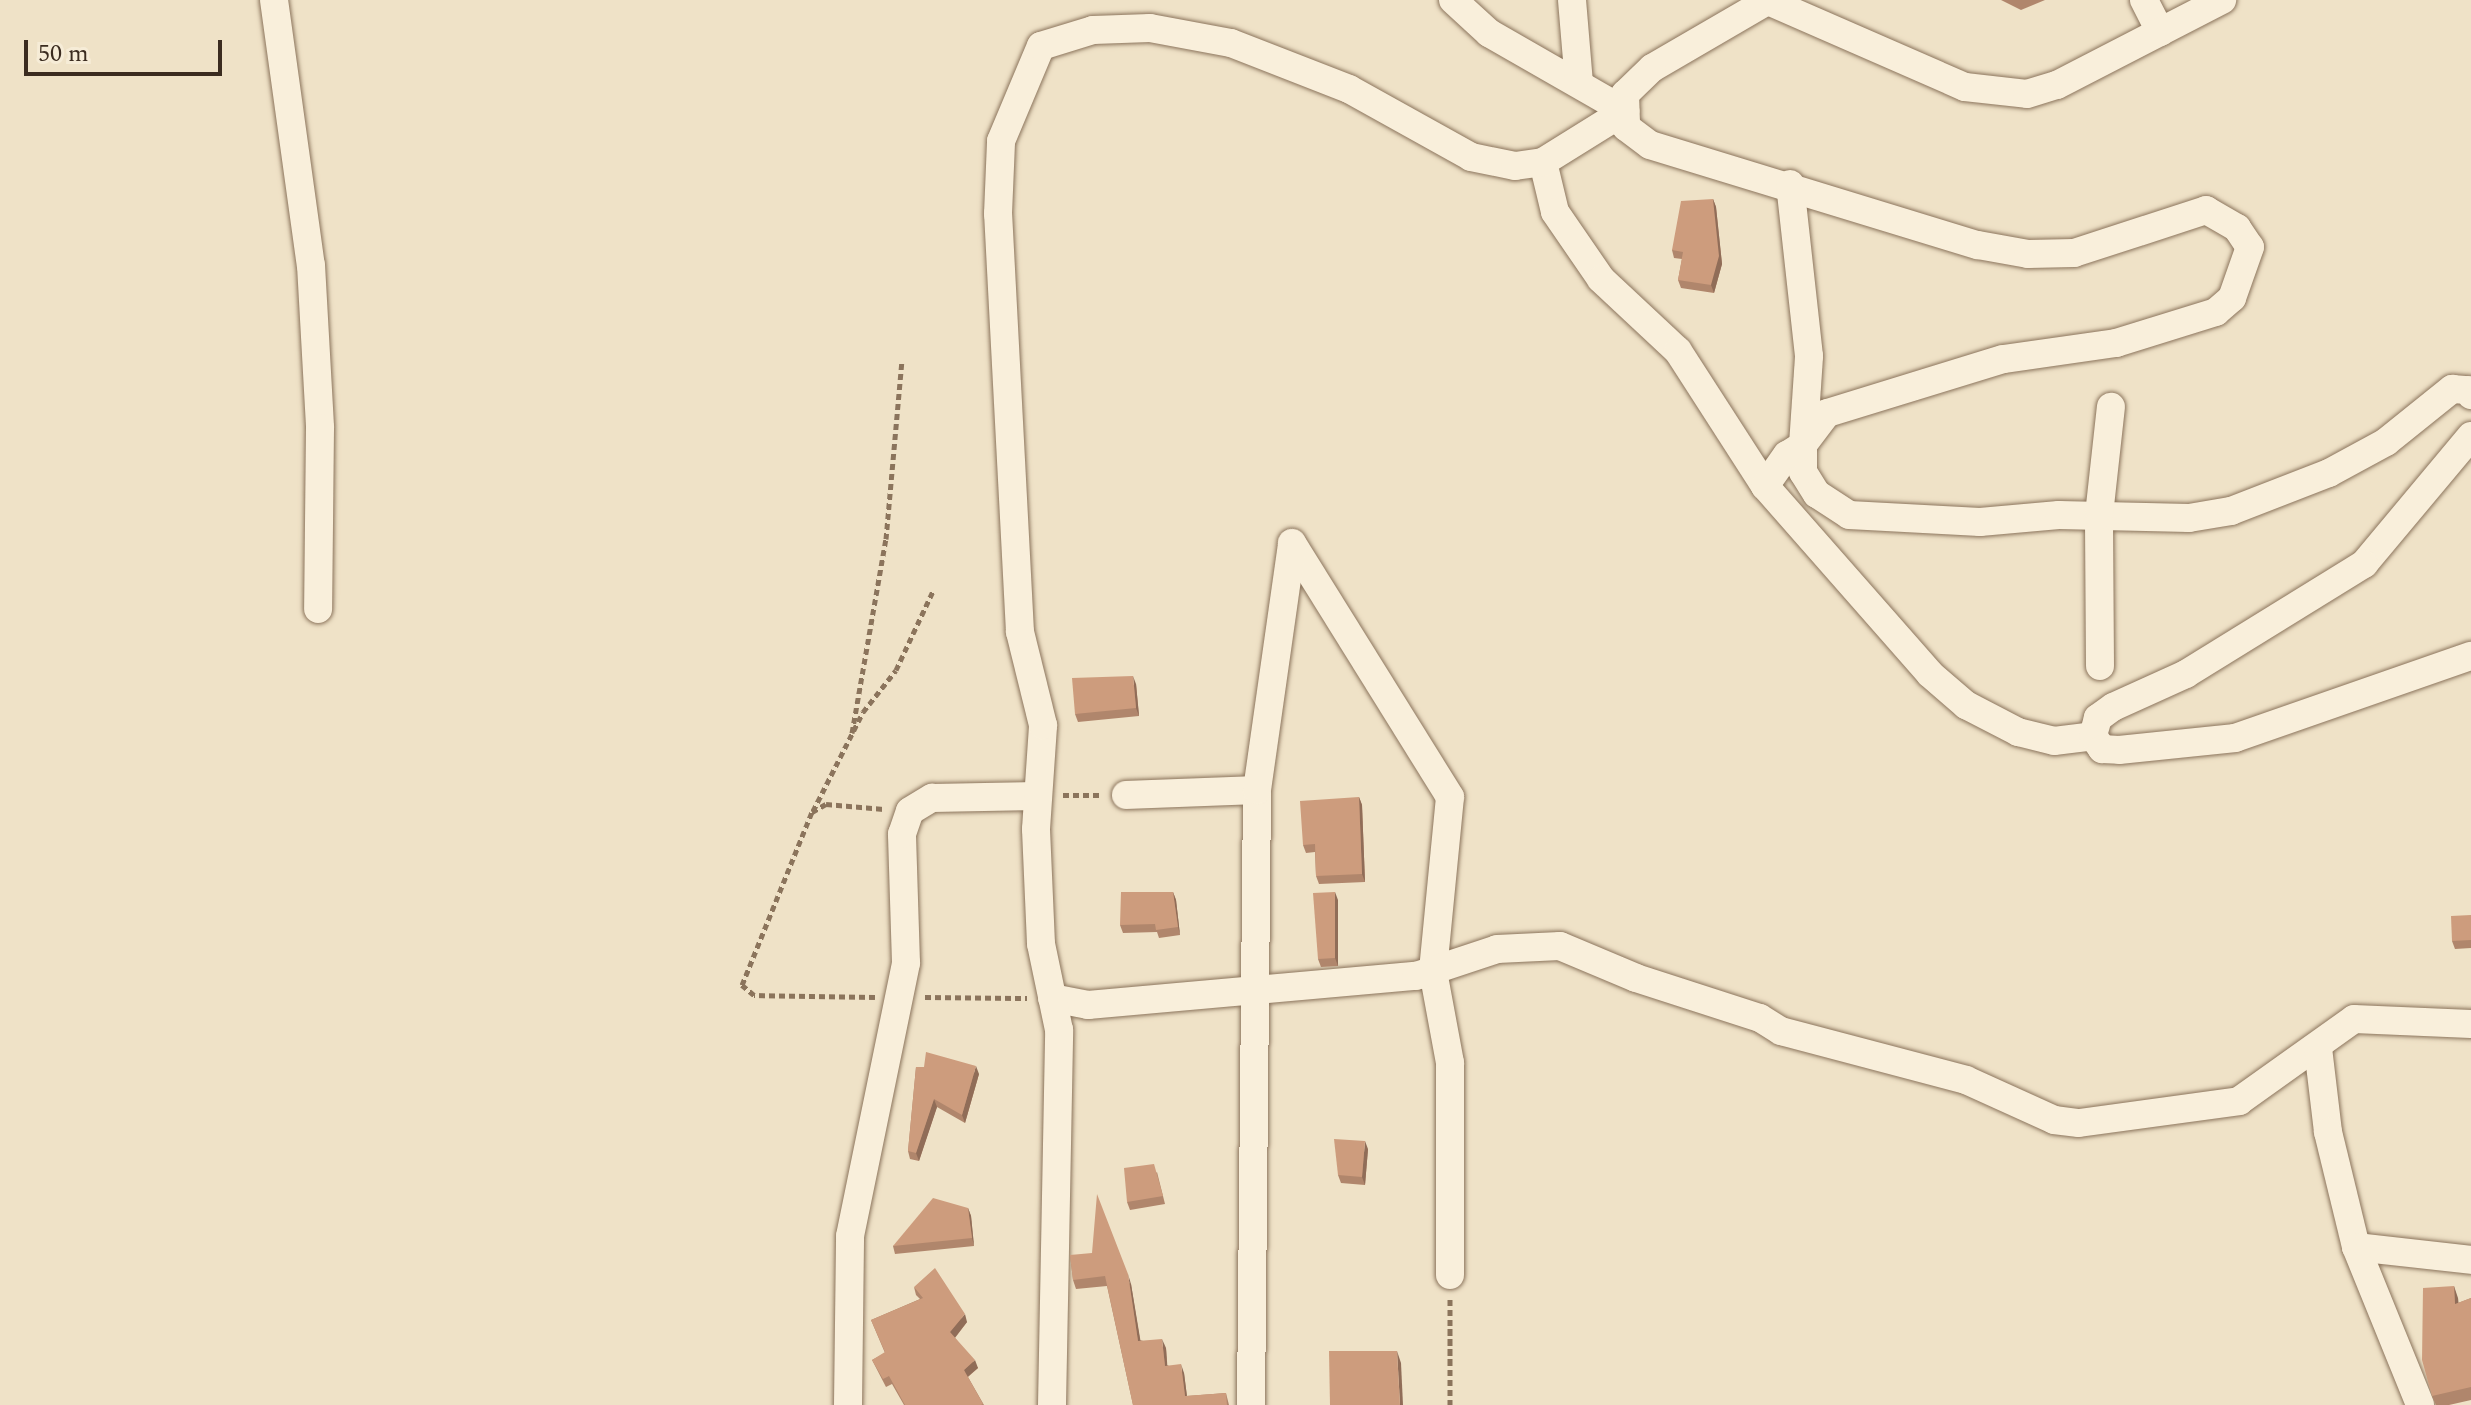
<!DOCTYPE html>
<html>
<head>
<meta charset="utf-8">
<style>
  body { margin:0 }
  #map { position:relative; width:2471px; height:1405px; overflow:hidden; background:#efe2c7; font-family:Spectral,serif }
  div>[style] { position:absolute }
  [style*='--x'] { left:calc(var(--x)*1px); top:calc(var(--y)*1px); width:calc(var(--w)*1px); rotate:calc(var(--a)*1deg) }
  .path>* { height:5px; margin-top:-2.5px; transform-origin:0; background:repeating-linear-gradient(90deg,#8b745c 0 6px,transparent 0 10px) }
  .roads { filter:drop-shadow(0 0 2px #8b745c) drop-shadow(0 0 2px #8b745c) }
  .street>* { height:28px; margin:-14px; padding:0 14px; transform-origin:14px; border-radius:14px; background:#f9efdb }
  .wall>* { inset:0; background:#b0866c }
  .shaded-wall>* { inset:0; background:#906d58 }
  .building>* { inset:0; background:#cd9c7d }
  span { translate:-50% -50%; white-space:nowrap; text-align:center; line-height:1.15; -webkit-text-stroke:6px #f6ecd7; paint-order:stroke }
  .scale { position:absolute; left:24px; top:40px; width:198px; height:36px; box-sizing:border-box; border:4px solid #3b2c20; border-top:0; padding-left:10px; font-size:24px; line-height:28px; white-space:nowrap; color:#3b2c20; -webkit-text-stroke:6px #f6ecd7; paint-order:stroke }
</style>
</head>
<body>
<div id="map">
  <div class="path">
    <i style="--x:852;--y:733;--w:197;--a:-80.1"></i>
    <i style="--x:886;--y:539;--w:179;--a:-84.9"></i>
    <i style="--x:1063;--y:795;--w:38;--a:0"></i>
    <i style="--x:813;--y:811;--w:111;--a:-63.2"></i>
    <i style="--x:863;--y:712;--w:53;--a:-51.8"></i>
    <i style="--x:896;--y:670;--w:89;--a:-64.9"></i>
    <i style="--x:875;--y:997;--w:121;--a:-179.1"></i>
    <i style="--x:754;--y:995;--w:16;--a:-140"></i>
    <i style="--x:742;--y:985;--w:187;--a:-68"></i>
    <i style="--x:812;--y:812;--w:16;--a:-30"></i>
    <i style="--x:826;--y:804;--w:58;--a:4.9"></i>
    <i style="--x:925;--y:997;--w:102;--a:0.6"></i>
    <i style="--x:1450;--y:1405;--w:107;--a:-90"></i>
  </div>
  <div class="roads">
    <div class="street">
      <i style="--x:274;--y:0;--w:268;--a:82.1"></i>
      <i style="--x:311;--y:265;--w:163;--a:86.8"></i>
      <i style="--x:320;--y:428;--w:181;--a:90.6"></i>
      <i style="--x:1453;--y:0;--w:49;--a:42.5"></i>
      <i style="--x:1489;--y:33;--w:157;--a:29.8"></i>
      <i style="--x:1572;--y:0;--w:83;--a:85.2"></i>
      <i style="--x:1769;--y:0;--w:135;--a:149.8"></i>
      <i style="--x:1652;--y:68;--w:37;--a:136"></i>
      <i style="--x:1625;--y:94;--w:33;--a:88"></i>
      <i style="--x:1626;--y:127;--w:30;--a:37"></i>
      <i style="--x:1650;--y:145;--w:343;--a:17"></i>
      <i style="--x:1978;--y:245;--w:51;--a:10.2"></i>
      <i style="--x:2028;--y:254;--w:46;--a:-1.2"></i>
      <i style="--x:2074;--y:253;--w:139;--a:-18"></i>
      <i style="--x:2206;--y:210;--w:36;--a:30"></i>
      <i style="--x:2237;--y:228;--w:23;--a:56"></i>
      <i style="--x:2250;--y:247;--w:54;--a:109.4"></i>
      <i style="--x:2232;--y:298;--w:21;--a:139"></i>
      <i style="--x:2216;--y:312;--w:105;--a:162.8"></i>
      <i style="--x:2116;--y:343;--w:114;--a:171.9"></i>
      <i style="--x:2003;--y:359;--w:184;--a:162.9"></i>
      <i style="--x:1827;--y:413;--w:40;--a:127"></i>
      <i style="--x:1803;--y:445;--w:27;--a:90"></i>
      <i style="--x:1803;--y:472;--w:26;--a:58"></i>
      <i style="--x:1817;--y:494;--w:38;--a:33"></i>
      <i style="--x:1849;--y:515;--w:131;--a:3.1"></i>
      <i style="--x:1980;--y:522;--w:79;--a:-5.1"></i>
      <i style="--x:2059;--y:515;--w:130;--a:1.3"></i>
      <i style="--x:2189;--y:518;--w:43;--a:-9.5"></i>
      <i style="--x:2231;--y:511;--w:105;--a:-21.2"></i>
      <i style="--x:2329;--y:473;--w:65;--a:-28.5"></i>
      <i style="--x:2386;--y:442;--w:85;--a:-38.8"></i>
      <i style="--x:2452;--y:389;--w:16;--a:4"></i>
      <i style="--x:2468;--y:390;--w:6;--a:59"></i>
      <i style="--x:2144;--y:0;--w:36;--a:63"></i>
      <i style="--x:1768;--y:1;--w:215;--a:23.6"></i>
      <i style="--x:1965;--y:87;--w:62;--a:6.4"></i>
      <i style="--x:2027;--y:94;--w:31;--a:-17"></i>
      <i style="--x:2057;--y:85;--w:186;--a:-27.3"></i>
      <i style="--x:1543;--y:162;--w:51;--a:76.5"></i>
      <i style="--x:1555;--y:212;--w:81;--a:55.5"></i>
      <i style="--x:1601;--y:279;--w:105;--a:43.1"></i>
      <i style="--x:1678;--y:351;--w:161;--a:57.2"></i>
      <i style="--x:1765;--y:486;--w:250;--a:48.7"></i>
      <i style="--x:1930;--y:674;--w:48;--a:40.7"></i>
      <i style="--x:1966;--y:705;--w:59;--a:27.4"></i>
      <i style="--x:2018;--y:732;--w:37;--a:14"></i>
      <i style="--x:2054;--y:741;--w:39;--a:-7"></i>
      <i style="--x:2471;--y:436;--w:167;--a:129.9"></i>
      <i style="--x:2364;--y:564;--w:209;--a:148.3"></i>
      <i style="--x:2186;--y:674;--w:80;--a:155.7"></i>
      <i style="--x:2113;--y:707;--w:19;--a:144"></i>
      <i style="--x:2098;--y:718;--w:19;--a:106"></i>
      <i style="--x:2093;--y:736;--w:16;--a:55"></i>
      <i style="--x:2102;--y:749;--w:17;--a:3"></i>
      <i style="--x:2119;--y:750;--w:117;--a:-5.9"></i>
      <i style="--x:2235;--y:738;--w:250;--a:-19.2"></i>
      <i style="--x:1765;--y:486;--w:38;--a:-55"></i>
      <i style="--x:1787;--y:455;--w:19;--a:-32"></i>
      <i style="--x:1803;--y:445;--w:89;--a:-86.1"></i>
      <i style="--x:1809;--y:356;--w:173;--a:-96.3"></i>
      <i style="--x:1292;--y:543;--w:299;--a:58.1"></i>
      <i style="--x:1450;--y:797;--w:175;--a:95.6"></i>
      <i style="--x:1433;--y:971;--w:94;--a:79.5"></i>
      <i style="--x:1450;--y:1063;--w:212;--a:90"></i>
      <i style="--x:2100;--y:666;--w:151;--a:-90.4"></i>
      <i style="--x:2099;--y:515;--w:109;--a:-83.7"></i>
      <i style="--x:1126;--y:795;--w:131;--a:-2.2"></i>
      <i style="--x:1052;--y:998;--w:37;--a:11"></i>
      <i style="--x:1088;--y:1005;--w:329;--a:-5.1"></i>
      <i style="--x:1416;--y:976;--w:85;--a:-18.4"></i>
      <i style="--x:1497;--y:949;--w:63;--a:-2.7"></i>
      <i style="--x:1560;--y:946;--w:82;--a:22.8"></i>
      <i style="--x:1636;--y:978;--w:130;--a:17.9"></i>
      <i style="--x:1760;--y:1018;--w:25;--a:32"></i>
      <i style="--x:1781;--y:1031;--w:191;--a:14.8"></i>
      <i style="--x:1966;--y:1080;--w:97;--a:24.4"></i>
      <i style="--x:2054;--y:1120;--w:25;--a:7"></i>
      <i style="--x:2079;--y:1123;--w:162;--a:-7.8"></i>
      <i style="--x:2239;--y:1101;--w:141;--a:-35.5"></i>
      <i style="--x:2354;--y:1019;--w:117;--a:2.4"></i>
      <i style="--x:2318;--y:1048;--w:85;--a:83.2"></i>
      <i style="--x:2328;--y:1132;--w:118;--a:76.3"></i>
      <i style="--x:2356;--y:1247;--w:170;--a:67.9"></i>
      <i style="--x:2356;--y:1247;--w:116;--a:6.4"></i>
      <i style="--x:848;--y:1405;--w:169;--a:-89.3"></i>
      <i style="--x:850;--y:1236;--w:279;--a:-78.4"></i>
      <i style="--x:906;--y:963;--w:129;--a:-91.8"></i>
      <i style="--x:902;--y:834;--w:24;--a:-71"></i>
      <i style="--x:910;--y:811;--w:26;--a:-31"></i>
      <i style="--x:932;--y:798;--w:105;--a:-1.1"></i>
      <i style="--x:1052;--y:1405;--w:375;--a:-88.9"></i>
      <i style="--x:1059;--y:1030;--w:88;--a:-101.8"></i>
      <i style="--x:1041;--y:944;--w:115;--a:-92.5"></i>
      <i style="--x:1036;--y:829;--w:104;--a:-86.1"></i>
      <i style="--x:1043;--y:725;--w:96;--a:-103.9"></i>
      <i style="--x:1020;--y:632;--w:419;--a:-93"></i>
      <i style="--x:998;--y:214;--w:73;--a:-87.6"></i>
      <i style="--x:1001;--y:141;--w:103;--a:-67.2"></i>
      <i style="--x:1041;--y:46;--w:54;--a:-17.1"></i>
      <i style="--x:1093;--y:30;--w:57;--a:-2"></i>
      <i style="--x:1150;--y:28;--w:82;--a:10.5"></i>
      <i style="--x:1231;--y:43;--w:127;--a:21.3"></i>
      <i style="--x:1349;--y:89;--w:140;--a:29.1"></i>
      <i style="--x:1471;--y:157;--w:45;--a:11.6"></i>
      <i style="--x:1515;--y:166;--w:28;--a:-8"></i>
      <i style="--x:1543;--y:162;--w:97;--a:-31.9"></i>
      <i style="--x:1251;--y:1405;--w:615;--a:-89.44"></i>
      <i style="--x:1257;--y:790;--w:249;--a:-81.9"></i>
    </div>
  </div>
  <div class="wall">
    <i style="clip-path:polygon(2001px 0,2045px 0,2021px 10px)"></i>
    <i style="clip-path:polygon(1713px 199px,1716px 207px,1722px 264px,1714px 293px,1681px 288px,1678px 280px,1682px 259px,1674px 258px,1672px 250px)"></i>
    <i style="clip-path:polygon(1136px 684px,1139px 716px,1078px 722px,1075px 714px)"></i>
    <i style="clip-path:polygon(1359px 797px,1362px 805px,1365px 882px,1319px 884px,1316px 876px,1315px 852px,1306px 853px,1303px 845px)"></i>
    <i style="clip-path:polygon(1173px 892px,1176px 900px,1180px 935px,1159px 938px,1157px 932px,1123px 933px,1120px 925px)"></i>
    <i style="clip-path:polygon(1338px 900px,1338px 966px,1321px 967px,1318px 959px)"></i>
    <i style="clip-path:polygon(2471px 915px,2471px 948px,2455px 949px,2452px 941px)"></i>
    <i style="clip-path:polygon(916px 1067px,979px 1074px,965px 1123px,937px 1107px,919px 1161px,910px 1159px,908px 1151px)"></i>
    <i style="clip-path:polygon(1368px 1149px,1365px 1185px,1341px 1183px,1338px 1175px)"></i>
    <i style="clip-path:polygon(1157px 1172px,1165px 1204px,1130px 1210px,1127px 1202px)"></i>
    <i style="clip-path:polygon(968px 1208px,971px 1216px,974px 1246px,895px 1254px,893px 1246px)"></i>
    <i style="clip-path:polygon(1070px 1255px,1131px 1284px,1140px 1340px,1166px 1348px,1167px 1365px,1184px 1373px,1187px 1396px,1226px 1393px,1229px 1405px,1133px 1405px,1107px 1286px,1076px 1289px,1073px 1280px)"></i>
    <i style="clip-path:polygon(2454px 1286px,2458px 1303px,2471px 1298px,2471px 1400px,2449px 1405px,2436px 1405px,2432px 1396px)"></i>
    <i style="clip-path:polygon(914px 1287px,967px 1322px,955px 1338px,978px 1368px,968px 1377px,984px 1405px,904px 1405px,892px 1384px,886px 1387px,872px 1360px,885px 1353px,871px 1320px,920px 1299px,916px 1295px)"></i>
  </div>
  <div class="shaded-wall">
    <i style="clip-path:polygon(1713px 199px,1716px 207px,1722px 264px,1714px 293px,1711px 285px)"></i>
    <i style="clip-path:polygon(1133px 676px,1136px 684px,1139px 716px,1136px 708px)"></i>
    <i style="clip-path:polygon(1359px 797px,1362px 805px,1365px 882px,1362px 874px)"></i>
    <i style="clip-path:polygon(1173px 892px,1176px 900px,1180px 935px,1178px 927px)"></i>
    <i style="clip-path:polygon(1335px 892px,1338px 900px,1338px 966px,1335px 958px)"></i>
    <i style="clip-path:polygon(976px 1066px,979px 1074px,965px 1123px,962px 1115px)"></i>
    <i style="clip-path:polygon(934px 1099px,937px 1107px,919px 1161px,916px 1153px)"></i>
    <i style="clip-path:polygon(1365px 1141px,1368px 1149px,1365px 1185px,1362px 1177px)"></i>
    <i style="clip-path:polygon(968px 1208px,971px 1216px,974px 1246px,972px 1238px)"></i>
    <i style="clip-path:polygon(1128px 1274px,1131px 1284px,1142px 1350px,1138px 1341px)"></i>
    <i style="clip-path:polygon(2454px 1286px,2458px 1298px,2460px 1316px,2455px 1304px)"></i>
    <i style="clip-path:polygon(965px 1314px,967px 1322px,953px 1340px,950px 1332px)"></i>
    <i style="clip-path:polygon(1162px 1339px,1166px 1348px,1168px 1375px,1165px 1366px)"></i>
    <i style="clip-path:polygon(1397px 1351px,1401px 1363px,1403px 1405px,1400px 1405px)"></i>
    <i style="clip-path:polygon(975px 1360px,978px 1368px,966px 1378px,964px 1370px)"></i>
    <i style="clip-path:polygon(1181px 1364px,1184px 1373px,1188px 1405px,1185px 1396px)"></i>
  </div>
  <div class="building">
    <i style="clip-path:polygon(1713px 199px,1719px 256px,1711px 285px,1678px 280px,1683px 252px,1672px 250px,1681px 201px)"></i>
    <i style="clip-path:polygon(1133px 676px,1136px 708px,1075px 714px,1072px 678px)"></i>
    <i style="clip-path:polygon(1359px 797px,1362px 874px,1316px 876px,1315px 844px,1303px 845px,1300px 801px)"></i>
    <i style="clip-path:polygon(1121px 892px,1173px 892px,1178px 927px,1156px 930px,1155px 924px,1120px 925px)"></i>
    <i style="clip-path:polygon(1335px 892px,1335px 958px,1318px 959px,1313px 893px)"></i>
    <i style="clip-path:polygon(2471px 915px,2471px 940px,2452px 941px,2451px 916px)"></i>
    <i style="clip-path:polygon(926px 1052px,976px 1066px,962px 1115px,934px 1099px,916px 1153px,908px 1151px,916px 1067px,924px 1067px)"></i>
    <i style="clip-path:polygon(1334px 1139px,1365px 1141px,1362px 1177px,1338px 1175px)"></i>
    <i style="clip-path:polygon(1154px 1164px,1163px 1196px,1127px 1202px,1124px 1168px)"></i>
    <i style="clip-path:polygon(1097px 1194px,1128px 1274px,1138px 1341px,1162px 1339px,1165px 1366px,1181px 1364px,1185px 1396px,1226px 1393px,1227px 1405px,1133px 1405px,1105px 1276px,1073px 1280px,1070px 1255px,1092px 1253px)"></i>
    <i style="clip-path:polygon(933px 1198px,968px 1208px,972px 1238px,893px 1246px)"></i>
    <i style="clip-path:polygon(935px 1268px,965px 1314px,950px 1332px,975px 1360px,964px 1370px,983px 1404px,981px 1405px,905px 1405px,889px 1376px,883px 1379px,872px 1360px,885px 1352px,871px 1320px,923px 1298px,914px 1287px)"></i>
    <i style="clip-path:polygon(2454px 1286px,2455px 1304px,2471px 1298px,2471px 1387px,2432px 1396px,2422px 1360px,2423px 1288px)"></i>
    <i style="clip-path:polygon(1329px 1351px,1397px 1351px,1400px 1405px,1330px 1405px)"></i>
  </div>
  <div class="scale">50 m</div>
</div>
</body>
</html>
